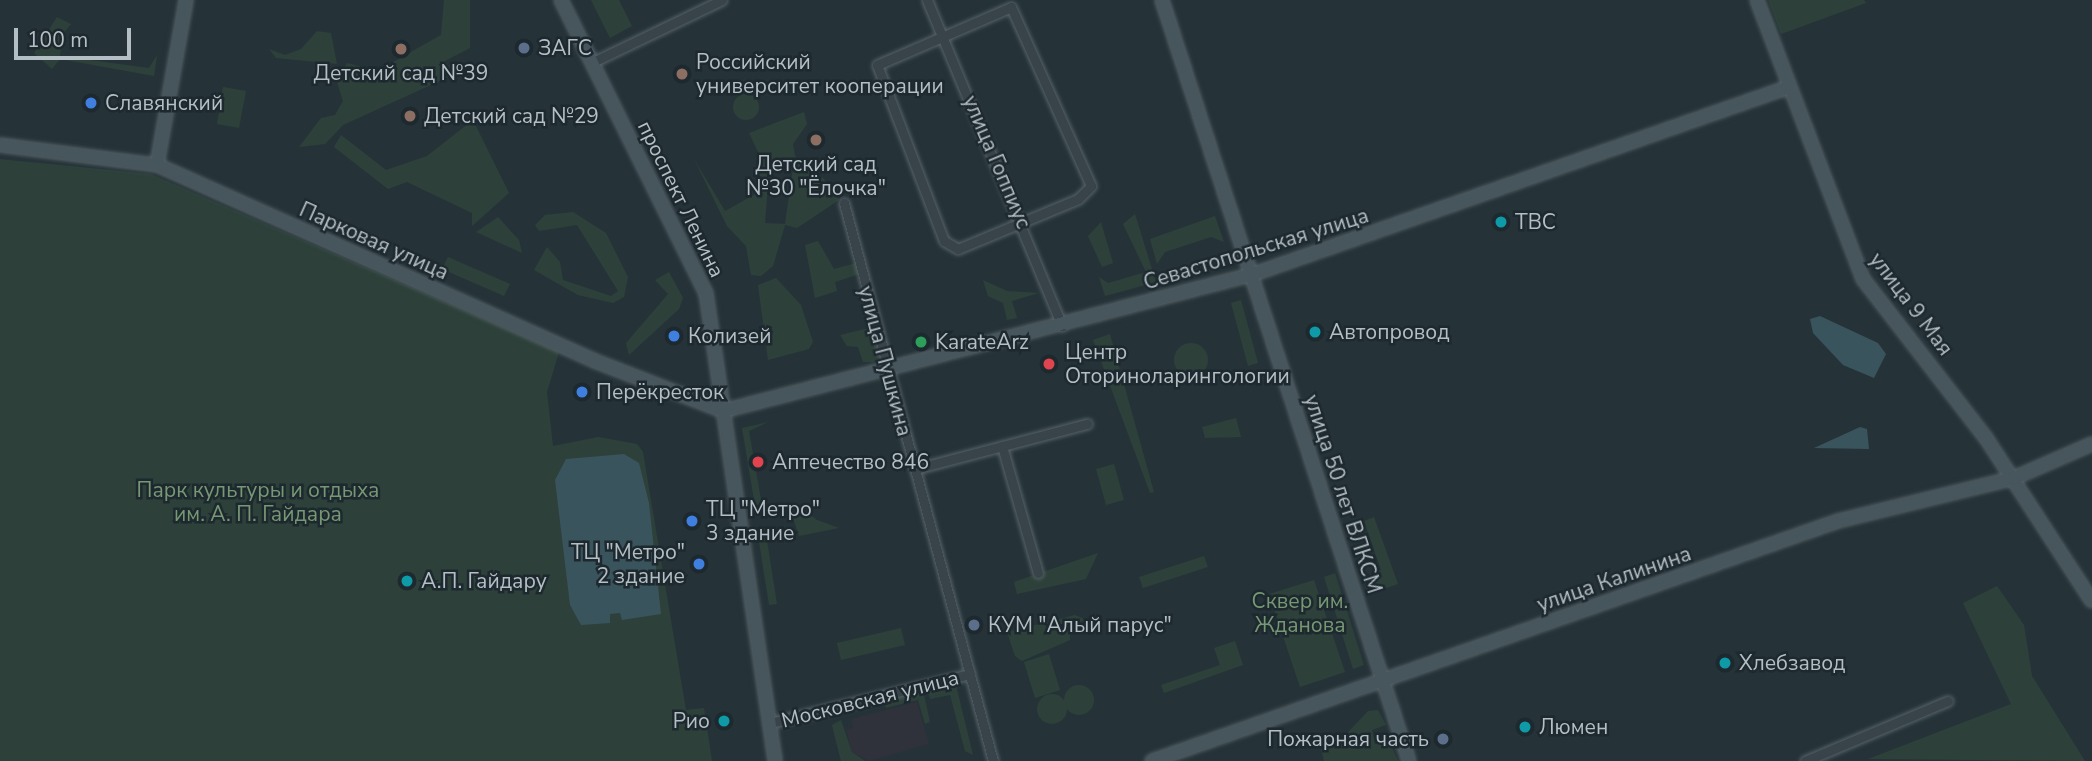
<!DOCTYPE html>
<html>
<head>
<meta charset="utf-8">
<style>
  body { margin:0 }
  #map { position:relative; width:2092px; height:761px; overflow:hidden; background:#253339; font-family:"Nunito Sans",sans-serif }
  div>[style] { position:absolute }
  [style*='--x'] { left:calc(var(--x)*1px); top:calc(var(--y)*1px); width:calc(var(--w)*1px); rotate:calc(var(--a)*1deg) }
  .medical>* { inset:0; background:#2f313b }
  .green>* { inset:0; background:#2d413a }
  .round { border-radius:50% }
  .water>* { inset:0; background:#3a545e }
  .roads { filter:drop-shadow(0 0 2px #566267) drop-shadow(0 0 2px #566267) }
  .street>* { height:9px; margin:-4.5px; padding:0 4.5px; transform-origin:4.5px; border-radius:4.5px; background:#384449 }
  .secondary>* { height:12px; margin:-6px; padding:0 6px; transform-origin:6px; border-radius:6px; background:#47555c }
  .dots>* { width:19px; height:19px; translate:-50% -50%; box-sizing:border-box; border:4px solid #1d292e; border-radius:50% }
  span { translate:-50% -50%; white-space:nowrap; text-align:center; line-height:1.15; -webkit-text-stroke:5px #1d292e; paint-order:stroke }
  .poi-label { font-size:21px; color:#b4bfc5 }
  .left { translate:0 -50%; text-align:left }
  .right { translate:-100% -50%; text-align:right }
  .street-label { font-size:21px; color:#b4bfc5 }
  .park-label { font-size:21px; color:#779874 }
  .scale { position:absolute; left:14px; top:28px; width:117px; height:32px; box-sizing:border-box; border:4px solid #b4bfc5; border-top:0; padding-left:9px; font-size:21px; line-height:24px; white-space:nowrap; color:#b4bfc5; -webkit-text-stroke:5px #1d292e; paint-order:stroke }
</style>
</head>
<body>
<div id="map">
  <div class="medical">
    <i style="clip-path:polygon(917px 702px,929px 744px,869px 761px,852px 752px,846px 730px,853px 727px,851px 719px)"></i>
  </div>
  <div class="green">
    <i style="clip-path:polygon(444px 0,470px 0,470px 48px,445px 61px,455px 74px,343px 125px,325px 144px,299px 147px,321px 118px,335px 115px,343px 101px,337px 82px,347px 63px,377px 71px,441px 35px)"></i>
    <i style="clip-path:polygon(591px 0,619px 0,632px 26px,610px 38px)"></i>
    <i style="clip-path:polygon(1768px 0,1864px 0,1866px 3px,1781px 34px)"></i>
    <i style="clip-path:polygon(57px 17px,71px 24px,62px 35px,60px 56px,149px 68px,157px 55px,154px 76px,60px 59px,52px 69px,34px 53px)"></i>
    <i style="clip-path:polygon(317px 31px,331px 33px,337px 64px,276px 58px,269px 49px,285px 55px,301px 49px)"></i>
    <i style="clip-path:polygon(223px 87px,246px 91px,239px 128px,217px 124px)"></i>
    <i class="round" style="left:733px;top:94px;width:26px;height:26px"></i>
    <i style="clip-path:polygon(evenodd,804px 112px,807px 124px,793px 144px,796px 161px,824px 179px,839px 200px,797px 228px,785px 225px,773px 266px,761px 276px,751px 275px,746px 246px,727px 226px,694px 159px,725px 211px,754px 195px,759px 154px,749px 133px,804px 112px,770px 159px,793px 168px,785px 224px,765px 223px,770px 159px)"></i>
    <i style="clip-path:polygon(473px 120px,509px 193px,472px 226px,472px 213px,407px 182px,388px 189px,334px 147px,341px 135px,386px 170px,427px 156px)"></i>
    <i style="clip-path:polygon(0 159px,151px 174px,559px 352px,547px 392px,553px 446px,598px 437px,637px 444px,643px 452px,686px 710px,704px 708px,712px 761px,0 761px)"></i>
    <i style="clip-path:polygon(573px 212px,606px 233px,628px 277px,624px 297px,613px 303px,578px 295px,534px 270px,547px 247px,560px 262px,563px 280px,611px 296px,618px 291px,577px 225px,539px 231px,535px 225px,545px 215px)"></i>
    <i style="clip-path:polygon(1135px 214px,1156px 282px,1105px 296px,1099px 277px,1108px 283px,1146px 272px,1123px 224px)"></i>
    <i style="clip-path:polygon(1215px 216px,1224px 242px,1211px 237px,1165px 252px,1157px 264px,1150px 239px)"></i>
    <i style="clip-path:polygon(498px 217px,519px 240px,522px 253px,476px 232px)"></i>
    <i style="clip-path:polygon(1101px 222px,1113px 263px,1102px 267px,1088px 236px)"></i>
    <i style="clip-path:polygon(818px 241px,834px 269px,856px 263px,859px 274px,835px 282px,837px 291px,815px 298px,805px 245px)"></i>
    <i style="clip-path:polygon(448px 257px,510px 284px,504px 296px,442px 269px)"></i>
    <i style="clip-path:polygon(669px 272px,683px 298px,679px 309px,629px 355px,626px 343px,668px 294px,655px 280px)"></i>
    <i style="clip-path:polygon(776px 278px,801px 305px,813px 342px,809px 349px,768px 360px,758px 285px)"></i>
    <i style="clip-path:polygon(983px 280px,1007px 291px,1039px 293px,1012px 301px,1017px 318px,1007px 320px,1003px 303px,988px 296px)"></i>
    <i style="clip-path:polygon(1241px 300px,1258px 363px,1248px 366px,1231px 303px)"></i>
    <i style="clip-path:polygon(865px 329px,873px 331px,880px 357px,873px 362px,863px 362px,858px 347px,847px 346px,840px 335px)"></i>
    <i style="clip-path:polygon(1110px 334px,1154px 492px,1150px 493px,1093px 340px)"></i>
    <i class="round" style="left:1174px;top:343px;width:34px;height:34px"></i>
    <i style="clip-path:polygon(1236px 418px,1241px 437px,1205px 438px,1202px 427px)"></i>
    <i style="clip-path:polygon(768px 422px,749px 431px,763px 511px,756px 512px,742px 428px)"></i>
    <i style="clip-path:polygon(1114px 464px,1124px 500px,1106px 505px,1096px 469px)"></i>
    <i style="clip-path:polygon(806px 512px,817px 520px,839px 528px,799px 536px,792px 515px)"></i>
    <i style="clip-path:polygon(1374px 517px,1398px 584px,1368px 594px,1362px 577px,1381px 570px,1364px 521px)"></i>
    <i style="clip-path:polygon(765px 528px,777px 604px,769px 605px,757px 529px)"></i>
    <i style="clip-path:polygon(1098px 553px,1086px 579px,1017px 594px,1014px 582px)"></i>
    <i style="clip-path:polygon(1204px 556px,1208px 567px,1143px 588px,1139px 577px)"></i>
    <i style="clip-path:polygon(1335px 573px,1364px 665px,1353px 669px,1324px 577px)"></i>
    <i style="clip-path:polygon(1314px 580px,1345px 672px,1300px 687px,1269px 594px)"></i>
    <i style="clip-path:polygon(1997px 586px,2024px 625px,2032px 676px,2085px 761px,1868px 759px,2011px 704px,1963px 603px)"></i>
    <i style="clip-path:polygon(1075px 615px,1087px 620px,1070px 626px,1070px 640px,1022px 661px,1015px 656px,1007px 632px)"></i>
    <i style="clip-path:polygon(901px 628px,905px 645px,841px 660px,837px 643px)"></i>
    <i style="clip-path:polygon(1235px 641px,1243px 665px,1164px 693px,1161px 685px,1220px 665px,1214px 648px)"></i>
    <i style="clip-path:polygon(1049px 654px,1060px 690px,1035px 698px,1024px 662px)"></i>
    <i style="clip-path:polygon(955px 681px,973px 755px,965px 751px,950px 695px,930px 699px,927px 688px)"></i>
    <i class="round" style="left:1064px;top:685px;width:30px;height:30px"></i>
    <i style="clip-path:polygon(923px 690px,930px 722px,925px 724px,918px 700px,886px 708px,884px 700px)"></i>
    <i class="round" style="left:1037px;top:694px;width:30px;height:30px"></i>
    <i style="clip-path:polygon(1378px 710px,1386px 725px,1372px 730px,1375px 744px,1389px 741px,1398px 761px,1324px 761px,1321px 749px,1337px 744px,1368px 711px)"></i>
    <i style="clip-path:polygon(841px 720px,852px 752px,865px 761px,841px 761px,832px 725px)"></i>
  </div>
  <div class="water">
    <i style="clip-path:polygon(1820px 316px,1878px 343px,1886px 354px,1874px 378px,1843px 365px,1813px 333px,1810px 319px)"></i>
    <i style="clip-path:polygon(1860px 427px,1867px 429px,1869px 449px,1814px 448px)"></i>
    <i style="clip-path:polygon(624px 454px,639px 463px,649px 503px,661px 614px,622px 620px,620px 613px,610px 614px,610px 623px,581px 625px,570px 605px,555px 480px,566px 459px)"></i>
  </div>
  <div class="roads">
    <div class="street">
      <i style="--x:927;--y:0;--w:353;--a:67.5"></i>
      <i style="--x:1011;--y:7;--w:196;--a:65.9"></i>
      <i style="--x:1091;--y:186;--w:18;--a:135"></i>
      <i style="--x:1078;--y:199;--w:130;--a:157.4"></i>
      <i style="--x:958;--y:249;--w:16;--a:-150"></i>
      <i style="--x:944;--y:241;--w:188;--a:-110.8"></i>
      <i style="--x:877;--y:65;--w:146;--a:-23.4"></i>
      <i style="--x:593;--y:62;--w:143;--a:-25.7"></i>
      <i style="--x:844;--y:203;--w:578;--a:75.05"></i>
      <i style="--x:1002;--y:446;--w:132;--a:74.2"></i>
      <i style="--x:915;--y:469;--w:178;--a:-14.7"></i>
      <i style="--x:770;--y:723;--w:206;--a:-13.8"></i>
      <i style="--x:1805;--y:761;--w:155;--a:-22.8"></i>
    </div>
    <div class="secondary">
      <i style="--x:561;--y:0;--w:327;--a:63.7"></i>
      <i style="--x:706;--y:293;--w:473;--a:81.6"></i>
      <i style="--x:1162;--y:0;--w:800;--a:72.02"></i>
      <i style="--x:1757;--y:0;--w:298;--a:69.2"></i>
      <i style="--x:1863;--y:279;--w:201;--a:52.3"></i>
      <i style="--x:1986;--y:438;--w:194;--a:57"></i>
      <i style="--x:0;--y:145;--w:158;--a:7.3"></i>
      <i style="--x:157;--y:165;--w:480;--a:24.1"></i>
      <i style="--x:595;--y:361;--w:137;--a:21.3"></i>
      <i style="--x:723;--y:411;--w:548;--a:-14.47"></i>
      <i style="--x:1254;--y:274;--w:567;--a:-19.27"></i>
      <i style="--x:157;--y:165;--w:168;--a:-80"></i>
      <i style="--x:1152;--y:761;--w:727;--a:-19.28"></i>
      <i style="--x:1838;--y:521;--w:181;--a:-13.7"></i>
      <i style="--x:2014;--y:478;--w:85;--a:-23.6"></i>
    </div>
  </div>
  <div class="dots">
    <i style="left:524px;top:48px;background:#5c6f8a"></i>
    <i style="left:401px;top:49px;background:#8d6e63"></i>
    <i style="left:682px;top:74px;background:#8d6e63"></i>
    <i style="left:91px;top:103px;background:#3f7fe0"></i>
    <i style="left:410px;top:116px;background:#8d6e63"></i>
    <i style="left:816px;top:140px;background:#8d6e63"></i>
    <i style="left:1501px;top:222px;background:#0f9aa8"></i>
    <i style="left:1315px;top:332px;background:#0f9aa8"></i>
    <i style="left:674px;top:336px;background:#3f7fe0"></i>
    <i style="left:921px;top:342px;background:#2e9e5b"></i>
    <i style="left:1049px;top:364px;background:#e0444e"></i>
    <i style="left:582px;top:392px;background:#3f7fe0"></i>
    <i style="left:758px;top:462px;background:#e0444e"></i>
    <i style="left:692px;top:521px;background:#3f7fe0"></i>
    <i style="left:699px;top:564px;background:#3f7fe0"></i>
    <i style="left:407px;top:581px;background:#0f9aa8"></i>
    <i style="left:974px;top:625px;background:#5c6f8a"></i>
    <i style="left:1725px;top:663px;background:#0f9aa8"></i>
    <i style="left:724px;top:721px;background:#0f9aa8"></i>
    <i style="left:1525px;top:727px;background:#0f9aa8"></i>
    <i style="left:1443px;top:739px;background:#5c6f8a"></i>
  </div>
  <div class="poi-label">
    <span class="left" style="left:538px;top:48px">ЗАГС</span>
    <span class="left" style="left:696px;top:74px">Российский<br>университет кооперации</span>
    <span style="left:401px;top:73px">Детский сад №39</span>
    <span class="left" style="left:105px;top:103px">Славянский</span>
    <span class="left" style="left:424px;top:116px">Детский сад №29</span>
    <span style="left:816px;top:176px">Детский сад<br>№30 "Ёлочка"</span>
    <span class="left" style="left:1515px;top:222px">ТВС</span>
    <span class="left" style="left:1329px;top:332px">Автопровод</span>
    <span class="left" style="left:688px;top:336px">Колизей</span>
    <span class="left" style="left:935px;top:342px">KarateArz</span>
    <span class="left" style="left:1065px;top:364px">Центр<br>Оториноларингологии</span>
    <span class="left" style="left:596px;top:392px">Перёкресток</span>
    <span class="left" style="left:772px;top:462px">Аптечество 846</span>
    <span class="left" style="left:706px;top:521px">ТЦ "Метро"<br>3 здание</span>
    <span class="right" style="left:685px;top:564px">ТЦ "Метро"<br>2 здание</span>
    <span class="left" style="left:421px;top:581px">А.П. Гайдару</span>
    <span class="left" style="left:988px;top:625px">КУМ "Алый парус"</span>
    <span class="left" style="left:1739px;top:663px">Хлебзавод</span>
    <span class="right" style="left:710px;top:721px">Рио</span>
    <span class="left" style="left:1539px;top:727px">Люмен</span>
    <span class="right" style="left:1429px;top:739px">Пожарная часть</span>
  </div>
  <div class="street-label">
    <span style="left:997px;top:162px;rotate:67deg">улица Гоппиус</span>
    <span style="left:681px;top:199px;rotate:64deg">проспект Ленина</span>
    <span style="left:374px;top:241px;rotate:24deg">Парковая улица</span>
    <span style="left:1256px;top:249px;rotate:-17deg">Севастопольская улица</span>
    <span style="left:1911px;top:304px;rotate:53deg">улица 9 Мая</span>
    <span style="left:885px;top:361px;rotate:75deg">улица Пушкина</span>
    <span style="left:1343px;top:494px;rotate:72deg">улица 50 лет ВЛКСМ</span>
    <span style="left:1614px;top:579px;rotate:-19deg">улица Калинина</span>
    <span style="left:870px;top:699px;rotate:-14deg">Московская улица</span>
  </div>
  <div class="park-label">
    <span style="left:258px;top:502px">Парк культуры и отдыха<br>им. А. П. Гайдара</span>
    <span style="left:1300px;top:613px">Сквер им.<br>Жданова</span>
  </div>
  <div class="scale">100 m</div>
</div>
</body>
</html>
